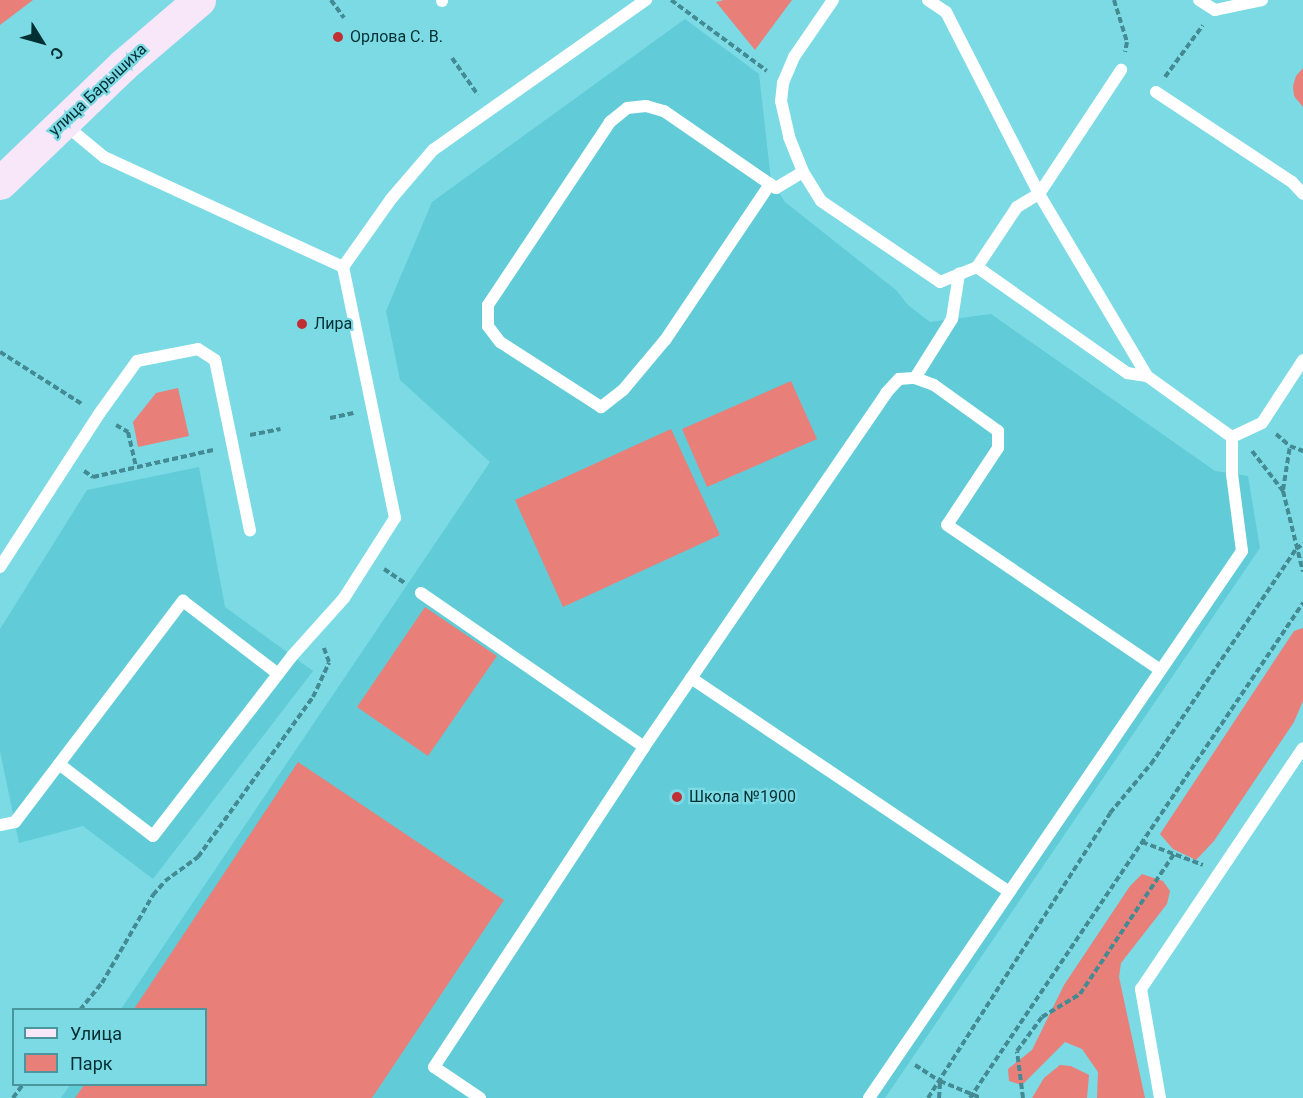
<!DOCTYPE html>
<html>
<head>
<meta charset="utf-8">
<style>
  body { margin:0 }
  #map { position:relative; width:1303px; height:1098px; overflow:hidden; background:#7bdae4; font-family:Roboto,sans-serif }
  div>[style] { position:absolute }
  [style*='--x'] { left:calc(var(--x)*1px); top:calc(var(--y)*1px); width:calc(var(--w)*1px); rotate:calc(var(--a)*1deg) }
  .built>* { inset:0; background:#61ccd7 }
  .green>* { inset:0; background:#e87f79 }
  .path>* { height:4px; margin-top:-2px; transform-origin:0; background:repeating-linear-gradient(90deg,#438a92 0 6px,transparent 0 9px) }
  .service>* { height:12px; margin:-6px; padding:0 6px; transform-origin:6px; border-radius:6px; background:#fff }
  .secondary>* { height:33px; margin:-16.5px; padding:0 16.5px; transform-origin:16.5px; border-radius:16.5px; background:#f8e6f9 }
  .dots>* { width:16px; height:16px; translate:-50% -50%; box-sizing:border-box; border:3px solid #7bdae4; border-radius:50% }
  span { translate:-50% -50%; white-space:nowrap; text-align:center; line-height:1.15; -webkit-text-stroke:4.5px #7bdae4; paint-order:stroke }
  .poi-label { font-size:16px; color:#022f33 }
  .left { translate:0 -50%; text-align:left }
  .street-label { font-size:16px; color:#022f33 }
  .legend { position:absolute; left:12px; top:1008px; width:195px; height:78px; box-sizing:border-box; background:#7bdae4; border:2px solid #4b969d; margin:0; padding:8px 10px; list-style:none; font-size:18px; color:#022f33 }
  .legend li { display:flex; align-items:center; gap:12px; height:30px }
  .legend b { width:30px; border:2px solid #4b969d }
  .north { position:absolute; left:12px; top:12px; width:60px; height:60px; -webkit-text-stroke:4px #7bdae4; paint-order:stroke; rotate:127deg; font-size:16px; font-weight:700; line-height:24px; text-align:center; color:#022f33 }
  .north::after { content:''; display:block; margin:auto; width:21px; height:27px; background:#022f33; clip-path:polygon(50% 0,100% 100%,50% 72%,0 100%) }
</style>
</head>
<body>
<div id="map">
  <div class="built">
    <i style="clip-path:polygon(685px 19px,759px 74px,771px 180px,785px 202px,896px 290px,908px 305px,930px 322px,991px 314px,1215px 471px,1248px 476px,1260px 548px,885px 1098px,61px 1098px,70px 1085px,206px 1084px,206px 1010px,121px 1009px,490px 462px,400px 380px,386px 311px,432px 202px)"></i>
    <i style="clip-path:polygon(199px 467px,225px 607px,313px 671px,153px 879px,83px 826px,19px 843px,0 751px,0 629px,87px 490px)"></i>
  </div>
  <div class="green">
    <i style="clip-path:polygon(0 0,33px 0,0 25px)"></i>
    <i style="clip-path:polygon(724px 0,792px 0,755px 50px,716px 2px)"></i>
    <i style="clip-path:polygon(1303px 68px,1303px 107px,1294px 96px,1293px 86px,1296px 76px)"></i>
    <i style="clip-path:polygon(791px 381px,817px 439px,707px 487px,682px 429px)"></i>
    <i style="clip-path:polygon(178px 388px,189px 436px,138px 447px,133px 422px,156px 393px)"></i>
    <i style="clip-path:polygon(671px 429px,720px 535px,563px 607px,515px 500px)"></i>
    <i style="clip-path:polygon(425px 607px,497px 656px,428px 756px,357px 707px)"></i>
    <i style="clip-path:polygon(1303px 628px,1303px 701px,1294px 722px,1214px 841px,1196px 860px,1173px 849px,1160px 834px,1294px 631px)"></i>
    <i style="clip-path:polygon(298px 762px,504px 900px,372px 1098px,75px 1098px,84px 1085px,206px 1084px,206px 1010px,134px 1009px)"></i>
    <i style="clip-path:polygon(1142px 874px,1163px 881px,1170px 891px,1167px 904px,1121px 963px,1119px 977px,1145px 1098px,1097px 1098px,1098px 1072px,1082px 1049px,1065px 1042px,1022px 1085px,1009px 1081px,1008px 1069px,1032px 1050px,1064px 985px,1130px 886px)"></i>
    <i style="clip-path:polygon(1060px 1065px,1071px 1066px,1089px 1075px,1087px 1098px,1032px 1098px,1044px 1078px)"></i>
  </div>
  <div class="path">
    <i style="--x:331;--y:0;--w:22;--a:54"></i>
    <i style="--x:671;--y:0;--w:119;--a:36.5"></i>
    <i style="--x:1114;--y:0;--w:44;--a:72.8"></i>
    <i style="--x:1127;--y:42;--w:10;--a:101"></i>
    <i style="--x:452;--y:58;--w:45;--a:54.9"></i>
    <i style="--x:1165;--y:77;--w:64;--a:-53.8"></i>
    <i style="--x:0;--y:352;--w:97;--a:32.4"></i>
    <i style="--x:330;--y:418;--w:24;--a:-12"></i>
    <i style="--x:116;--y:425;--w:14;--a:30"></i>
    <i style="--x:128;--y:432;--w:36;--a:77"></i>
    <i style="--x:1276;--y:434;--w:18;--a:41"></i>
    <i style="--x:1290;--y:446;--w:14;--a:21"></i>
    <i style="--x:250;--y:435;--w:31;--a:-11"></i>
    <i style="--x:1252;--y:451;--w:51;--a:52.2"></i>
    <i style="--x:1283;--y:491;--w:83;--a:76.1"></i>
    <i style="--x:84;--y:471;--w:11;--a:34"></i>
    <i style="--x:93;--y:477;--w:123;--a:-12.7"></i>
    <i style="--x:1283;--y:490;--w:45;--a:-81"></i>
    <i style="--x:384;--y:569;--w:25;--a:34"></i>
    <i style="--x:1142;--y:842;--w:65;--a:20.7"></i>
    <i style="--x:80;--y:1010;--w:35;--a:-51"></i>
    <i style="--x:102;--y:983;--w:102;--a:-59.9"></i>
    <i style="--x:153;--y:895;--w:18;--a:-49"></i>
    <i style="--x:165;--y:881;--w:41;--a:-36"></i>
    <i style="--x:198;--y:857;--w:197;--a:-54.3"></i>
    <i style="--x:313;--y:697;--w:38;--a:-65"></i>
    <i style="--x:329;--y:662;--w:15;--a:-110"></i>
    <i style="--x:915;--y:1065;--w:30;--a:33"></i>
    <i style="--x:940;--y:1081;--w:44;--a:22.5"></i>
    <i style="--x:13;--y:1098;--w:17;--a:-54"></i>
    <i style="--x:928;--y:1098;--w:338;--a:-57.4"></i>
    <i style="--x:1110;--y:813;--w:64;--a:-50.1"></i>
    <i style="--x:1151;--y:764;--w:259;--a:-56"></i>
    <i style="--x:1296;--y:549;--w:9;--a:-36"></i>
    <i style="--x:939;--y:1098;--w:16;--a:-86"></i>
    <i style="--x:970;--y:1098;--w:597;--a:-56.07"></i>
    <i style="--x:1023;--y:1098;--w:47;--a:-97.3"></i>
    <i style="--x:1017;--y:1051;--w:42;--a:-53.7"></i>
    <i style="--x:1042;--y:1017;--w:44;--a:-31.2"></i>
    <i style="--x:1080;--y:994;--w:169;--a:-56.1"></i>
  </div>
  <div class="service">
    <i style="--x:442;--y:0;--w:1;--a:90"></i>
    <i style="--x:833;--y:0;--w:69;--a:124.4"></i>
    <i style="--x:794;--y:57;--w:28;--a:113"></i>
    <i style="--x:783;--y:83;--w:18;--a:96"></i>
    <i style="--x:781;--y:101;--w:37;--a:77"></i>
    <i style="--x:789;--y:137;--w:38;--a:68"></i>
    <i style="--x:803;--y:172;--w:34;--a:58"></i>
    <i style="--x:821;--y:201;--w:144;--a:34.2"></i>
    <i style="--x:940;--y:282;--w:40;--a:-22"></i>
    <i style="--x:977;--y:267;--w:72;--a:-56.3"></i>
    <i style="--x:1017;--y:207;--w:26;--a:-31"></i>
    <i style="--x:1039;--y:194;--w:149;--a:-56.5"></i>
    <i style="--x:928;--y:0;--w:22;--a:34"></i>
    <i style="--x:946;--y:12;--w:204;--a:62.9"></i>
    <i style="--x:1039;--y:194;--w:212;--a:59.3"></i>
    <i style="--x:1147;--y:376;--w:105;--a:35.7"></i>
    <i style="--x:1232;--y:437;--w:33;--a:-25"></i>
    <i style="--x:1262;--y:423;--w:75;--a:-56.9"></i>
    <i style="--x:1199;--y:0;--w:19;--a:32"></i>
    <i style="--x:1215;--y:10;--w:48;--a:-12"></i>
    <i style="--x:1156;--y:92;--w:163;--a:33.5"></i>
    <i style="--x:1292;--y:182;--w:16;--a:47"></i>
    <i style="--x:63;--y:123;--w:53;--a:39.7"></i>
    <i style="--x:104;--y:157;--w:263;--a:24.7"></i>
    <i style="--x:770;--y:184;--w:188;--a:123.9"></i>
    <i style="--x:665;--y:340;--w:65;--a:130"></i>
    <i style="--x:623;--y:390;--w:28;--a:142"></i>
    <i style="--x:601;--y:407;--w:120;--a:-147.2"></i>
    <i style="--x:500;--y:342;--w:20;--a:-127"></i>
    <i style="--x:488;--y:326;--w:21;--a:-90"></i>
    <i style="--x:488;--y:305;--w:220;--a:-56.3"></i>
    <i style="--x:610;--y:122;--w:22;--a:-39"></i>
    <i style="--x:627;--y:108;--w:19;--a:-6"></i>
    <i style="--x:646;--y:106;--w:19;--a:16"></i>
    <i style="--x:664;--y:111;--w:129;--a:34.6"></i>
    <i style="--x:770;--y:184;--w:7;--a:34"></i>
    <i style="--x:776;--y:188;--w:31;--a:-31"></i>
    <i style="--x:977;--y:267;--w:184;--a:35.2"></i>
    <i style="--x:1127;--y:373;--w:20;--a:9"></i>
    <i style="--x:915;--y:378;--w:70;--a:-57.9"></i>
    <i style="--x:952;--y:319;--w:46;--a:-81.2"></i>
    <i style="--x:0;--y:567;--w:182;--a:-57.1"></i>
    <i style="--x:99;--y:414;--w:65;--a:-54.4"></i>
    <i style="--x:137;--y:361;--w:62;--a:-11.1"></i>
    <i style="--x:198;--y:349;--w:20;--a:33"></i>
    <i style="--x:215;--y:360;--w:174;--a:78.4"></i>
    <i style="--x:421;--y:593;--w:271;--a:34.6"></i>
    <i style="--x:691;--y:678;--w:383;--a:33.9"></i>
    <i style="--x:59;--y:764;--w:118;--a:37.5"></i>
    <i style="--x:153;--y:836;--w:227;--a:-52.3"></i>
    <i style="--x:292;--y:656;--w:78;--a:-48.1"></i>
    <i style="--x:344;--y:598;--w:95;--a:-57.5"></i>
    <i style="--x:395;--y:518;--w:256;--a:-101.7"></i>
    <i style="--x:343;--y:267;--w:83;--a:-54.8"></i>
    <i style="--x:391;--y:199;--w:65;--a:-49.4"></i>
    <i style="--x:433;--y:150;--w:261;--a:-35.2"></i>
    <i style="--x:0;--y:825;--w:15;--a:-11"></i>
    <i style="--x:15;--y:822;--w:278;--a:-52.8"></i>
    <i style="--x:183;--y:601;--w:120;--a:37.5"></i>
    <i style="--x:480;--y:1098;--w:55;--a:-146"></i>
    <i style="--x:434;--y:1067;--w:383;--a:-56.7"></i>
    <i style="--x:644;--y:747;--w:429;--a:-55.6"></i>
    <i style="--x:886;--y:393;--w:19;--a:-47"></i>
    <i style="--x:899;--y:379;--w:16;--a:-4"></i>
    <i style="--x:915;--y:378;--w:20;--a:20"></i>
    <i style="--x:934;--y:385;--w:79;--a:35.7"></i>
    <i style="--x:998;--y:431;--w:17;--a:90"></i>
    <i style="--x:998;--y:448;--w:92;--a:123.5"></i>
    <i style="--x:947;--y:525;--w:258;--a:34.2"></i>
    <i style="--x:869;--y:1098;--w:662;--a:-55.71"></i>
    <i style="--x:1242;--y:551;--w:78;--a:-97.4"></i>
    <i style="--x:1232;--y:474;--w:37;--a:-90"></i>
    <i style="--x:1160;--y:1098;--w:111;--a:-99.9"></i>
    <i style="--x:1141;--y:989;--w:290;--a:-56.1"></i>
  </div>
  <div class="secondary">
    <i style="--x:0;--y:183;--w:170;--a:-43.8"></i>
    <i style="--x:123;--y:65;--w:100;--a:-40.5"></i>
  </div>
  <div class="dots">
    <i style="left:338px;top:37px;background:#bf2f34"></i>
    <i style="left:302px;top:324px;background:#bf2f34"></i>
    <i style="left:677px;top:797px;background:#bf2f34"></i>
  </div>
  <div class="poi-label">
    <span class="left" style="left:350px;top:37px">Орлова С. В.</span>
    <span class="left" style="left:314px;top:324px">Лира</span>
    <span class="left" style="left:689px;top:797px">Школа №1900</span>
  </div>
  <div class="street-label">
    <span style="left:98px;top:90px;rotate:-43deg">улица Барышиха</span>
  </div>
  <ul class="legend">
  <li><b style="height:8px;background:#f8e6f9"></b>Улица</li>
  <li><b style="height:16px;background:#e87f79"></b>Парк</li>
  </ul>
  <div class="north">С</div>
</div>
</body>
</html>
